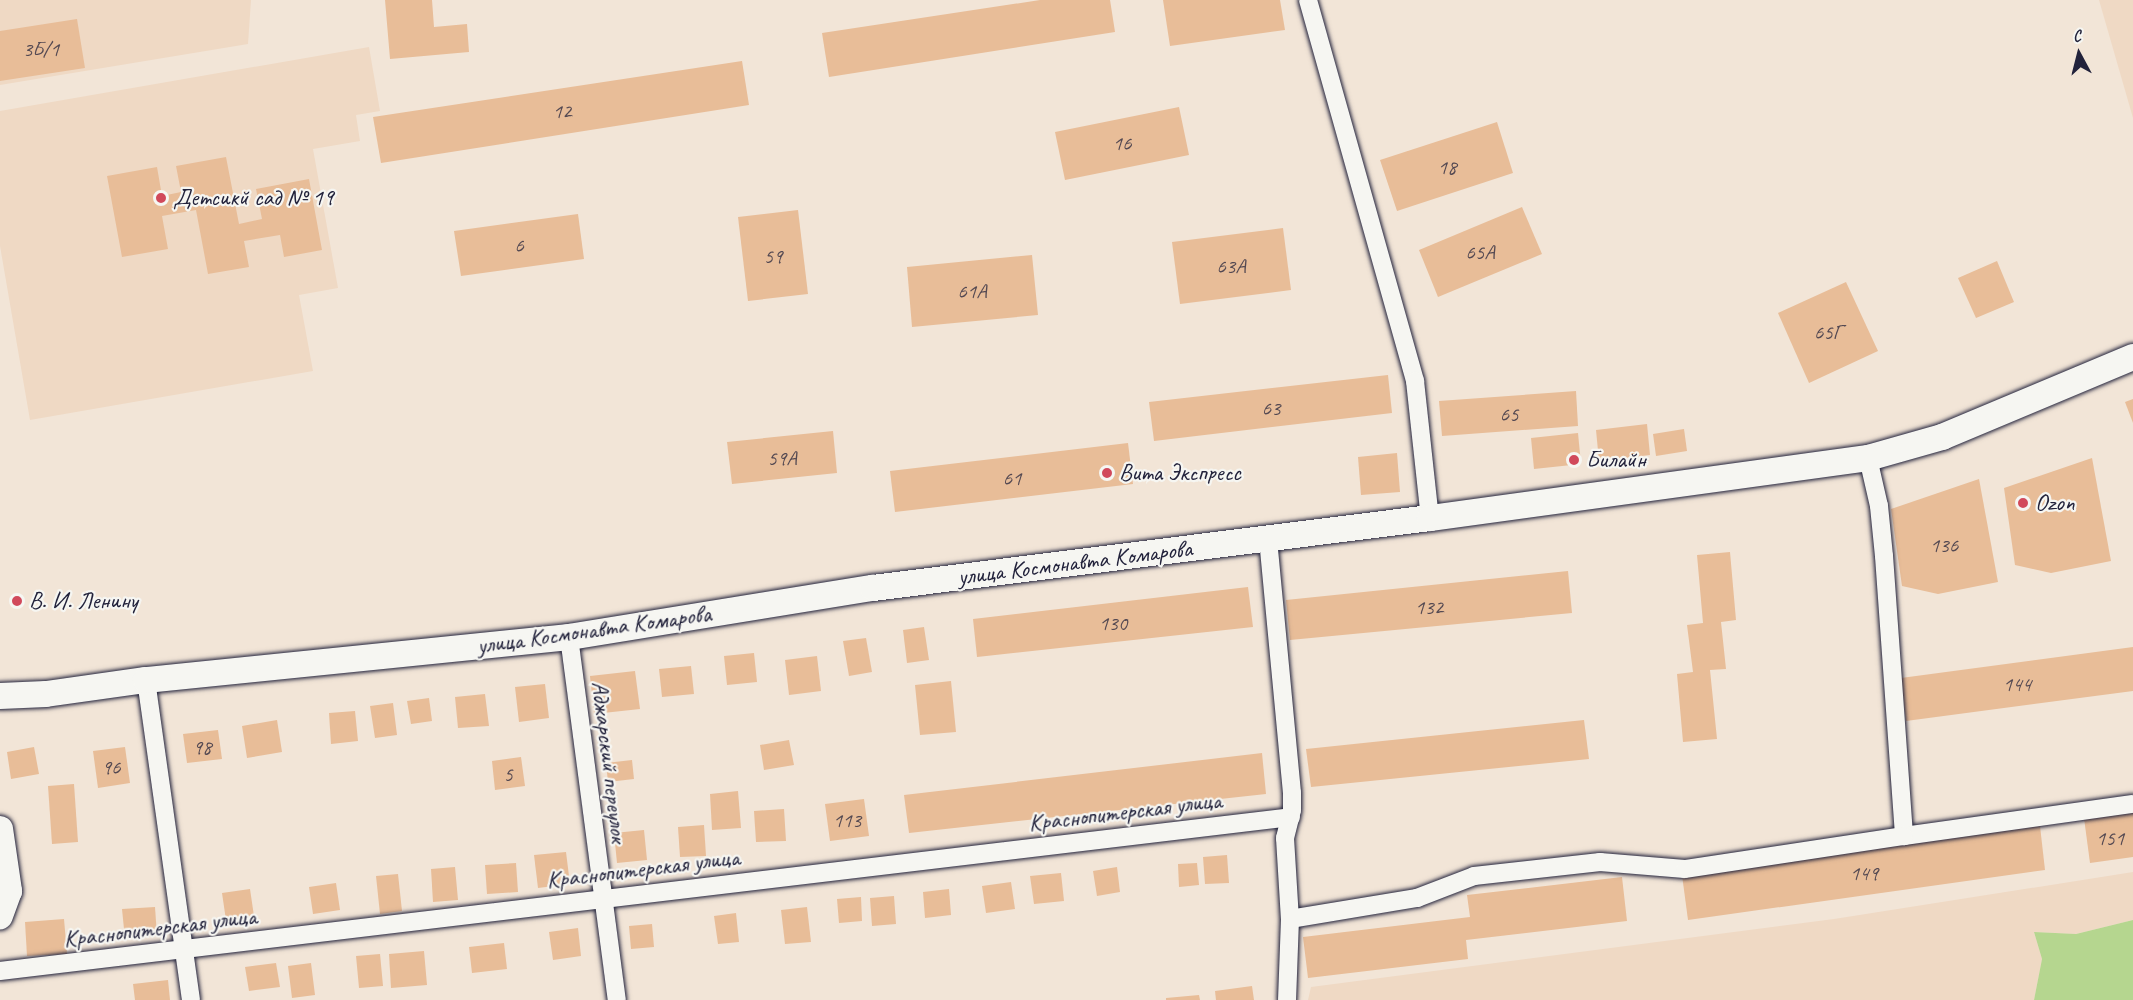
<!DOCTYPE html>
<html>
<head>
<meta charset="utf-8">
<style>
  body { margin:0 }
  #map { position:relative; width:2133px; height:1000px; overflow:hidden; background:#f2e5d7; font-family:Caveat,sans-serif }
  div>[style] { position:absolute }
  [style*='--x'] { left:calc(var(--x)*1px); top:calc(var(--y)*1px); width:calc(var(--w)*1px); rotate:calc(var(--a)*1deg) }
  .built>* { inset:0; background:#efd9c4 }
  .green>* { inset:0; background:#b5d68f }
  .building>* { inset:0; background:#e8bd98 }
  .roads { filter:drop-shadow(0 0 2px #22223b) drop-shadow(0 0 2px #22223b) }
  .street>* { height:18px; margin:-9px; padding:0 9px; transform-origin:9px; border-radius:9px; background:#f6f6f2 }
  .secondary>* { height:26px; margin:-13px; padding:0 13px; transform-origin:13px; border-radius:13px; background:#f6f6f2 }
  .dots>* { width:16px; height:16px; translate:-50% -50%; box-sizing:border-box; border:3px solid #f6f6f2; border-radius:50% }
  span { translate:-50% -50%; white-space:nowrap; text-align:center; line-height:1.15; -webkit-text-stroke:4.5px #f6f6f2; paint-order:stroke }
  .number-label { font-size:21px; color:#544952 }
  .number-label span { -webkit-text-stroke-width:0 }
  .poi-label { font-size:24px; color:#22223b }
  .left { translate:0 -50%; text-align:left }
  .street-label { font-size:24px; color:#22223b }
  .north { position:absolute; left:2049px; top:24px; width:60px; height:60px; -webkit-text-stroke:4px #f6f6f2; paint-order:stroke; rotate:353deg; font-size:16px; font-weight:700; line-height:24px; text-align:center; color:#22223b }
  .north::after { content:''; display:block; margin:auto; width:21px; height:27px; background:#22223b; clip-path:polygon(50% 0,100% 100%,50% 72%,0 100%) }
</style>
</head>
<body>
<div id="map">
  <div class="built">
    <i style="clip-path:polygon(0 0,251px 0,248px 44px,0 85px)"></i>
    <i style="clip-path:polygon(2099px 0,2133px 0,2133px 118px)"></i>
    <i style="clip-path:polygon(369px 47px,380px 111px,356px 115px,360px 141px,313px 149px,338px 288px,299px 295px,313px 371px,30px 420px,0 246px,0 111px)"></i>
    <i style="clip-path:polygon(2133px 872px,2133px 920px,2076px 934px,2034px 932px,2042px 959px,2034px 1000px,1308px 1000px,1311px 987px,1834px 919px)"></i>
  </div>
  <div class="green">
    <i style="clip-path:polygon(2133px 920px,2133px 1000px,2034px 1000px,2042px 959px,2034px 932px,2076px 934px)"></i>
  </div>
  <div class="building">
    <i style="clip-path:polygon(385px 0,432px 0,434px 27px,467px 24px,469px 52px,390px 59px)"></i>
    <i style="clip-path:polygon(1040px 0,1110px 0,1115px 32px,829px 77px,822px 33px)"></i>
    <i style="clip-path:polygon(1163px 0,1280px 0,1285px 30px,1170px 46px)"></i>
    <i style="clip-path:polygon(77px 19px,85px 68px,0 81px,0 31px)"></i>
    <i style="clip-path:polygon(742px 61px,749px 105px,381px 163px,373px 117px)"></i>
    <i style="clip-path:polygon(1179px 107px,1189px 155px,1065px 180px,1055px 132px)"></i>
    <i style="clip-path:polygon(1497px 122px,1513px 173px,1397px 211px,1380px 160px)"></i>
    <i style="clip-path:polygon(226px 157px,239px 224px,262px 219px,256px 189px,309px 179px,322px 250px,284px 257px,280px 235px,244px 241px,249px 267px,208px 274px,196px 210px,162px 216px,168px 249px,122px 257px,107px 176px,157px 167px,162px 196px,181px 192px,176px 166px)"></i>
    <i style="clip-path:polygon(1522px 207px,1542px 254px,1438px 297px,1419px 250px)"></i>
    <i style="clip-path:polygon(798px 210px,808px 294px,748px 301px,738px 217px)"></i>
    <i style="clip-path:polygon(578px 214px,584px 259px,461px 276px,454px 231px)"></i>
    <i style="clip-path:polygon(1283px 228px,1291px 290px,1180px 304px,1172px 242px)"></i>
    <i style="clip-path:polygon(1032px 255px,1038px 315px,912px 327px,907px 267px)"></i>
    <i style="clip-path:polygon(1997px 261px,2014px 302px,1976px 318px,1958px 278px)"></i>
    <i style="clip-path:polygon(1846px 282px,1878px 351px,1809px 383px,1778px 313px)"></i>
    <i style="clip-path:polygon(1388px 375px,1392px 413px,1154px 441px,1149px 402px)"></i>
    <i style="clip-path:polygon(1576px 391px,1578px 426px,1442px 436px,1439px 401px)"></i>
    <i style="clip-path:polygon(2133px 399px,2133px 423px,2125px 402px)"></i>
    <i style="clip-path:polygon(1647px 424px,1650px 455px,1599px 461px,1596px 430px)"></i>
    <i style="clip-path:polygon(1684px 429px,1687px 451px,1656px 456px,1653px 434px)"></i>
    <i style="clip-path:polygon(833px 431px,837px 473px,732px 484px,727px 442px)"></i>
    <i style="clip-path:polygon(1578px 433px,1581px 464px,1534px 469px,1531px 438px)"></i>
    <i style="clip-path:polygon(1128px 443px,1133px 484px,895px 512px,890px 471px)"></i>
    <i style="clip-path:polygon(1397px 453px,1400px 492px,1361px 495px,1358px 457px)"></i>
    <i style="clip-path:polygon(2092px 458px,2111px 561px,2051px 573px,2015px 565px,2004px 488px)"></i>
    <i style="clip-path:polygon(1979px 479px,1998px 582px,1938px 594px,1902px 586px,1891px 509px)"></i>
    <i style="clip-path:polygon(1730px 552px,1736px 620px,1721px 622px,1726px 669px,1710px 670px,1717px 739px,1683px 742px,1677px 674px,1693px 672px,1687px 625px,1703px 623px,1697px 555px)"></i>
    <i style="clip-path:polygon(1568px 571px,1572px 613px,1290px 640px,1286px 600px)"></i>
    <i style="clip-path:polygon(1248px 587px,1253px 627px,977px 657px,973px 619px)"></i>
    <i style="clip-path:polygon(924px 627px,929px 660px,907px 663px,903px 630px)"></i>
    <i style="clip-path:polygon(866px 638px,872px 672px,849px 676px,843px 641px)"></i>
    <i style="clip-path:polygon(2133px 647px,2133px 691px,1906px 721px,1901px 678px)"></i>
    <i style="clip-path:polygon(754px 653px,757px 682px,727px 685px,724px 656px)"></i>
    <i style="clip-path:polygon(817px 656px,821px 691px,789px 695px,785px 660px)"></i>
    <i style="clip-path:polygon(691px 666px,694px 694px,662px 697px,659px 669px)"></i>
    <i style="clip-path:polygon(635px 671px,640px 709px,594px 714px,590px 676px)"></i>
    <i style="clip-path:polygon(951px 681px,956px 732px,920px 735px,915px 685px)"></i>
    <i style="clip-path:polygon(545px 684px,549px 718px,519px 722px,515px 687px)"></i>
    <i style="clip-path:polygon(485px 694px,489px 726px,458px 728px,455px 697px)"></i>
    <i style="clip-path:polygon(429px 698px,432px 721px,411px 724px,407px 701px)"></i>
    <i style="clip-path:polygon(393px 703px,397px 735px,375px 738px,370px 706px)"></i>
    <i style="clip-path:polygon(355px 711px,358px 741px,331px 744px,329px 713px)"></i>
    <i style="clip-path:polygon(277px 720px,282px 752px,247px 758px,242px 726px)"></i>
    <i style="clip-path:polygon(1584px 720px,1589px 759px,1311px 787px,1306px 749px)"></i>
    <i style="clip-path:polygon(218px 730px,222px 759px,187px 763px,183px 734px)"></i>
    <i style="clip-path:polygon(789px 740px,794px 765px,764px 770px,760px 745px)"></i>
    <i style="clip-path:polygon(34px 747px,39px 774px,11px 779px,7px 752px)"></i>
    <i style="clip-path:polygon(125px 747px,130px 783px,98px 788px,93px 751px)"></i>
    <i style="clip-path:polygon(1262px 753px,1266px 794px,909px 833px,904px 795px)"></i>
    <i style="clip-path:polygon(521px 757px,525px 786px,495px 790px,492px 761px)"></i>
    <i style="clip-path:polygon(632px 760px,634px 779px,608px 782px,606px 763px)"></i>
    <i style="clip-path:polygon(74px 784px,78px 842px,52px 844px,48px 786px)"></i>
    <i style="clip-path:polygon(738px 791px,741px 828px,712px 830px,710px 794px)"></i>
    <i style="clip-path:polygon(864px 799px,869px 836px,830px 841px,825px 804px)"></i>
    <i style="clip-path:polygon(784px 809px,786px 841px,756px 842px,754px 811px)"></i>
    <i style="clip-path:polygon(2133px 812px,2133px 857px,2090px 863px,2084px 818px)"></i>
    <i style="clip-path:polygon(704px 825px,706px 856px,680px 857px,678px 827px)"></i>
    <i style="clip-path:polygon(2040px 826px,2045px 870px,1688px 920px,1682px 875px)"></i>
    <i style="clip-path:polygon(644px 830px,647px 860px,617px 863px,614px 833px)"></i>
    <i style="clip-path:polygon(566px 852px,570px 884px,538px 888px,534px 855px)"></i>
    <i style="clip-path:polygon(1227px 855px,1229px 883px,1205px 884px,1203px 857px)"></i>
    <i style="clip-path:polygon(516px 863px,518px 892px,487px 894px,485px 865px)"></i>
    <i style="clip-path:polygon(1197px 863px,1199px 885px,1179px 887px,1178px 864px)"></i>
    <i style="clip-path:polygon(455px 867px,458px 900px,433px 902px,431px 869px)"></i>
    <i style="clip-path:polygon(1117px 867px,1120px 892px,1097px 896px,1093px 871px)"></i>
    <i style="clip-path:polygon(1061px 873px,1064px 901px,1034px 904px,1030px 876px)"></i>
    <i style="clip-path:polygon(398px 874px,402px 911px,380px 914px,376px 876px)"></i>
    <i style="clip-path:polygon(1622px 877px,1627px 921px,1466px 940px,1468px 959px,1308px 978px,1303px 937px,1470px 917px,1467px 895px)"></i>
    <i style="clip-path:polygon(1011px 882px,1015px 909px,986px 913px,982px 886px)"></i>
    <i style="clip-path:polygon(336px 883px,340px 910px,313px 914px,309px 887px)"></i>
    <i style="clip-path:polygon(250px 889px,255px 923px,227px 927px,222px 893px)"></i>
    <i style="clip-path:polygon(949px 889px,951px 915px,925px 918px,923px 892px)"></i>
    <i style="clip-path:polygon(894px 896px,896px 924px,872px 926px,870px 898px)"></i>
    <i style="clip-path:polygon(861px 897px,862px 921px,839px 923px,837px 899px)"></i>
    <i style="clip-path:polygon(155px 907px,157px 936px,125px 939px,122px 909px)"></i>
    <i style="clip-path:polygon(807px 907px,811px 942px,785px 944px,781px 910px)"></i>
    <i style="clip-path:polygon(736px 913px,739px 942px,718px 944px,714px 916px)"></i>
    <i style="clip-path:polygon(64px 919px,67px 954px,27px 956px,25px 922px)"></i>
    <i style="clip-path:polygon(652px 924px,654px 947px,631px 949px,629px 926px)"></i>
    <i style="clip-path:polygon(578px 928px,581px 956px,553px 960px,549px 932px)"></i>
    <i style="clip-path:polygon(504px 943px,507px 969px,472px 973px,469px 947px)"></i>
    <i style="clip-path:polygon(424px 951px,427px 985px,391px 988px,389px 954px)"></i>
    <i style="clip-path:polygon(380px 954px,383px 986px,359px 988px,356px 956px)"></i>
    <i style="clip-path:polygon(276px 963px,280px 987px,249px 991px,245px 967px)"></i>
    <i style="clip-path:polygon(311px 963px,315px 995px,292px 998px,288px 966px)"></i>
    <i style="clip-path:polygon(168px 980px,170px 1000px,135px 1000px,133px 984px)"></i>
    <i style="clip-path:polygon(1252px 986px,1254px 1000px,1216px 1000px,1215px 991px)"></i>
    <i style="clip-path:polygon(1199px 995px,1200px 1000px,1166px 1000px,1166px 998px)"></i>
  </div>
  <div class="roads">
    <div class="street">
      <i style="--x:1308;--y:0;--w:396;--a:74.3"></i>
      <i style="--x:1415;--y:381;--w:138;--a:83.8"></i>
      <i style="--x:1868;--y:458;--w:49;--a:77.1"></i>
      <i style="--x:1879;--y:506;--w:50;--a:84.3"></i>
      <i style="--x:1884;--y:556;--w:281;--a:85.9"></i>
      <i style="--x:1904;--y:836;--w:231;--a:-8"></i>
      <i style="--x:1268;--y:539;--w:255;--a:84.6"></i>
      <i style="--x:1292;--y:793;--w:17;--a:90"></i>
      <i style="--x:1292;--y:810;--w:29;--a:104"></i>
      <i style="--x:1285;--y:838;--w:81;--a:86.5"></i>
      <i style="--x:1290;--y:919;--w:81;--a:92.1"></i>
      <i style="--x:569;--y:637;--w:366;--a:82.5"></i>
      <i style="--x:146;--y:680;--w:323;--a:82"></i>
      <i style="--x:1290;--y:919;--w:129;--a:-9.4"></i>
      <i style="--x:1417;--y:898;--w:61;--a:-21.1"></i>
      <i style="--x:1474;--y:876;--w:127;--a:-6.3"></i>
      <i style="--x:1600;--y:862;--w:85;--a:4.7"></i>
      <i style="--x:1685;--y:869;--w:221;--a:-8.6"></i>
      <i style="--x:0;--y:971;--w:1300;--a:-6.8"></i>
    </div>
    <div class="secondary">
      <i style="--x:0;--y:696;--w:46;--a:-2.5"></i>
      <i style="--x:46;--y:694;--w:101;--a:-8"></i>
      <i style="--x:146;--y:680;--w:425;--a:-5.8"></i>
      <i style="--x:569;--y:637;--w:308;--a:-9.2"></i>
      <i style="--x:873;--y:588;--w:561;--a:-7.16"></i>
      <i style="--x:1430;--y:518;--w:442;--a:-7.8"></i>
      <i style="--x:1868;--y:458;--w:77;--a:-15.8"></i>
      <i style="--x:1942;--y:437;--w:207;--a:-22.7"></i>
      <i style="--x:0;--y:829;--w:63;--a:81.7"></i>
      <i style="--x:9;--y:891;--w:27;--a:110"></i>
    </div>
  </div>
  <div class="dots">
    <i style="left:161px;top:198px;background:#d1495b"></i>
    <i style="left:1574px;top:460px;background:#d1495b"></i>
    <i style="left:1107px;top:473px;background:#d1495b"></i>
    <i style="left:2023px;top:503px;background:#d1495b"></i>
    <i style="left:17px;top:601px;background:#d1495b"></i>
  </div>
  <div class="number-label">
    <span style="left:41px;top:49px">3Б/1</span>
    <span style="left:562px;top:111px">12</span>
    <span style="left:1122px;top:143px">16</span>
    <span style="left:1447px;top:167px">18</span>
    <span style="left:519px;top:245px">6</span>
    <span style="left:1480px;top:252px">65А</span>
    <span style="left:773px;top:256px">59</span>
    <span style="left:1231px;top:266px">63А</span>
    <span style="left:972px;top:291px">61А</span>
    <span style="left:1828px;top:332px">65Г</span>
    <span style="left:1271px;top:408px">63</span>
    <span style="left:1509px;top:414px">65</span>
    <span style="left:782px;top:458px">59А</span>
    <span style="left:1012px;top:478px">61</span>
    <span style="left:1944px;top:545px">136</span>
    <span style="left:1429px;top:607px">132</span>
    <span style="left:1113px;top:623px">130</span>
    <span style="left:2017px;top:684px">144</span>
    <span style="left:202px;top:747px">98</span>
    <span style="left:111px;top:767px">96</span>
    <span style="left:508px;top:774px">5</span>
    <span style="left:847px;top:820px">113</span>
    <span style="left:2110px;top:838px">151</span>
    <span style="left:1864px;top:873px">149</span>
  </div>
  <div class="poi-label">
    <span class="left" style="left:173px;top:198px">Детсикй сад № 19</span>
    <span class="left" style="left:1586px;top:460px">Билайн</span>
    <span class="left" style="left:1119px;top:473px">Вита Экспресс</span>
    <span class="left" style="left:2035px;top:503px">Ozon</span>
    <span class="left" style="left:29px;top:601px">В. И. Ленину</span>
  </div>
  <div class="street-label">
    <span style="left:1075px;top:563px;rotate:-7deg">улица Космонавта Комарова</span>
    <span style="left:594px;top:630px;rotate:-8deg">улица Космонавта Комарова</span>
    <span style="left:609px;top:762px;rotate:83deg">Аджарский переулок</span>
    <span style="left:1125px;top:812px;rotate:-7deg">Краснопитерская улица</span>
    <span style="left:643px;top:869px;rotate:-7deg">Краснопитерская улица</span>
    <span style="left:160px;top:928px;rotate:-7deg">Краснопитерская улица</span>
  </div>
  <div class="north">С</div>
</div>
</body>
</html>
